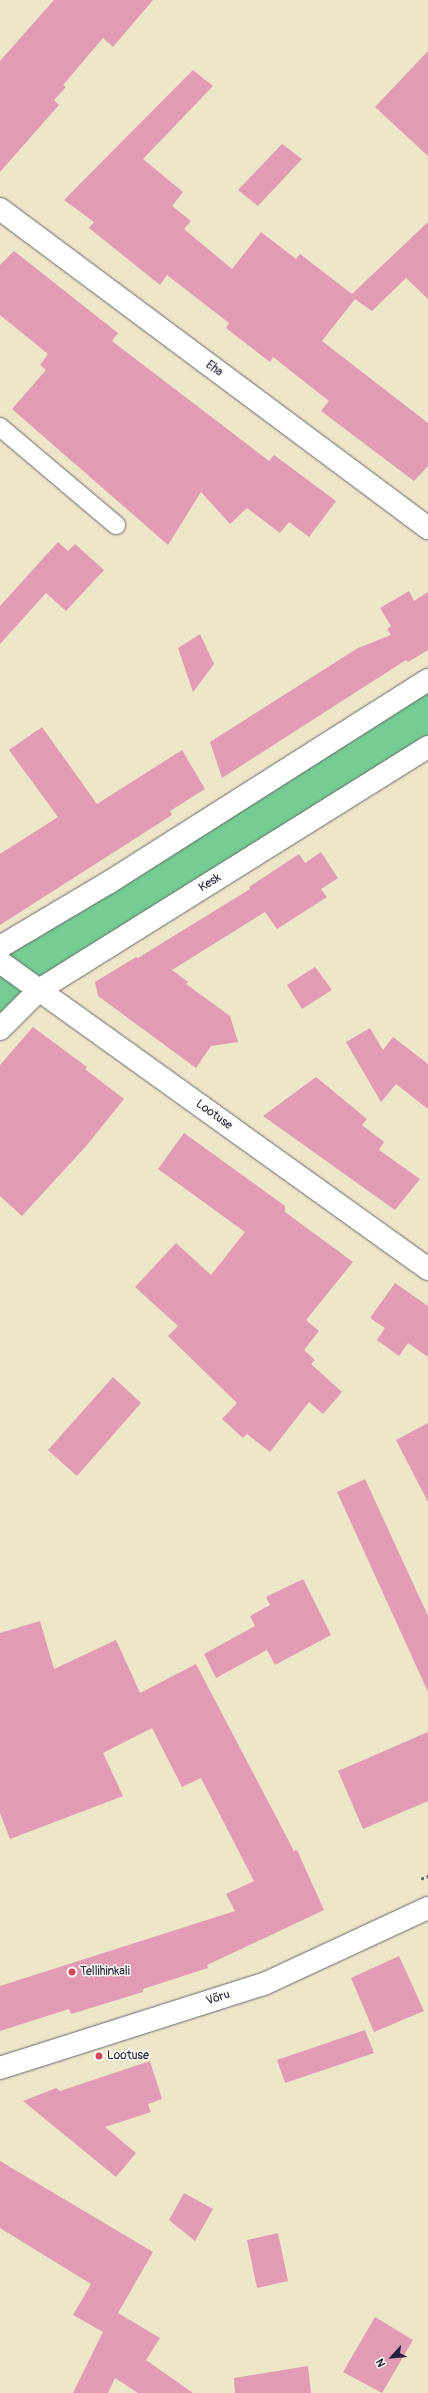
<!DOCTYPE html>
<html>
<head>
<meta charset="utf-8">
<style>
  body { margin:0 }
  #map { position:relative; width:428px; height:2393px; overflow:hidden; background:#ede6c9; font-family:Pangolin,sans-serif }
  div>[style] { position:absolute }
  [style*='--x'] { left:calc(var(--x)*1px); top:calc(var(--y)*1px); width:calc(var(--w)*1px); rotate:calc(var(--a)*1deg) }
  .green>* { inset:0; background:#75cd94 }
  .building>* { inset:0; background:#e19bb5 }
  .path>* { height:2.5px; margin-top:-1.25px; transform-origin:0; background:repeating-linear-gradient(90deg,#69676d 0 3px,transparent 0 6px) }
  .roads { filter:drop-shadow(0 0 1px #69676d) drop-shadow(0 0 1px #69676d) }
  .service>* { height:18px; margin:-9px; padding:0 9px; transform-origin:9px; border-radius:9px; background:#fff }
  .minor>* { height:22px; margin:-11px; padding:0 11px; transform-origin:11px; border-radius:11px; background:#fff }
  .secondary>* { height:22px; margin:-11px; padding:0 11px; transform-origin:11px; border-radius:11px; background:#fff }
  .dots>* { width:11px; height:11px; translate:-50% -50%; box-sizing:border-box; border:2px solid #fdfcf7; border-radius:50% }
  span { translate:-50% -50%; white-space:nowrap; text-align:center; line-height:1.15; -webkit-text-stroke:3px #fdfcf7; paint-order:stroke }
  .street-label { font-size:12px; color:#22223b }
  .poi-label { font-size:12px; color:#22223b }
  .left { translate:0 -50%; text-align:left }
  .north { position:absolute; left:372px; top:2337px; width:40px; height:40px; -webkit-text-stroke:3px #fdfcf7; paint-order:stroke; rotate:243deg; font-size:11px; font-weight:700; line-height:16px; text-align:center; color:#22223b }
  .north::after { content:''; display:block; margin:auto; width:14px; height:18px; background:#22223b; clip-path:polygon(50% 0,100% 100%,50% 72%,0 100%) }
</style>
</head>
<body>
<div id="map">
  <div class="green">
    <i style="clip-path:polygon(428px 680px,428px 747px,0 1029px,0 947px)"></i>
  </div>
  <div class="building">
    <i style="clip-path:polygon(54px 0,153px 0,113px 47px,103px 38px,63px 85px,66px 87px,54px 100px,59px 105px,0 172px,0 61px)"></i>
    <i style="clip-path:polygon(428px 51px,428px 156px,375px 107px)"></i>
    <i style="clip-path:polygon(193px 70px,213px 86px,143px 159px,183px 192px,172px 206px,191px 221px,184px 229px,232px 269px,261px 232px,296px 259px,300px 254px,352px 294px,428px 222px,428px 299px,406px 278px,372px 311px,355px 299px,322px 341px,428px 423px,428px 466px,414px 481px,321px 411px,329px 401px,273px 357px,270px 362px,226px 328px,229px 323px,167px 275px,160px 285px,89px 228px,94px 222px,64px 200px)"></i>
    <i style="clip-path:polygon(282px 144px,302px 159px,258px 206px,238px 190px)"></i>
    <i style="clip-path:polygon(14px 251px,118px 333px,112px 341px,269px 461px,274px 455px,336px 501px,309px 537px,289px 522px,280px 533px,247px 508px,230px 524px,201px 492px,168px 545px,12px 409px,46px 370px,40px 365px,48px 354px,0 315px,0 265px)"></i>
    <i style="clip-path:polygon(58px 542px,68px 551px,75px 544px,104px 570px,66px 611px,46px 593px,0 644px,0 606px)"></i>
    <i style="clip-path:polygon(409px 591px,414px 601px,428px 592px,428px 650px,408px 662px,406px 660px,222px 778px,210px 742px,358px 648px,391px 635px,387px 629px,391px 626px,380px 608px)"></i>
    <i style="clip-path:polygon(200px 634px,214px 664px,193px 692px,178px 648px)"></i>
    <i style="clip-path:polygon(42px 727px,97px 804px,182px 750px,205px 789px,170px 811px,172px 815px,0 925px,0 854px,58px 817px,9px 750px)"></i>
    <i style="clip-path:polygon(321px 852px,338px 878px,321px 889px,327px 897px,277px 929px,265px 912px,172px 970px,188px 982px,186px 984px,230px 1016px,238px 1042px,211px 1046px,196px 1068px,98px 996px,95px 982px,136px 957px,138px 958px,250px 889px,249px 887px,299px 854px,305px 863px)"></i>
    <i style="clip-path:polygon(315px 967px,332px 990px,302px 1009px,287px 985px)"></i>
    <i style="clip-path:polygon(33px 1027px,87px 1067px,85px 1069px,124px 1099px,87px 1145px,22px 1216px,0 1196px,0 1065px)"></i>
    <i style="clip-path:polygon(370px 1028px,383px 1050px,393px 1037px,428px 1064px,428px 1109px,396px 1084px,381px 1102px,346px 1042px)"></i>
    <i style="clip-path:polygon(316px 1077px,367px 1119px,362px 1125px,384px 1142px,379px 1150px,420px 1179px,395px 1210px,263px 1116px)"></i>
    <i style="clip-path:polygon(184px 1133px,285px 1206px,285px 1212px,353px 1262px,306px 1320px,319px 1331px,304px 1350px,315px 1360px,311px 1364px,342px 1392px,323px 1414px,309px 1402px,270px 1452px,247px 1434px,243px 1438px,222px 1419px,237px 1403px,168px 1336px,178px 1326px,135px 1287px,176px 1243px,211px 1275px,245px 1232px,158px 1169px)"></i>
    <i style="clip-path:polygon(395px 1283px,428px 1306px,428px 1357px,408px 1343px,399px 1356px,377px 1340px,385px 1328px,370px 1318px)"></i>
    <i style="clip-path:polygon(113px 1377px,141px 1403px,77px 1476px,48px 1450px)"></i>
    <i style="clip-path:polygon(428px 1423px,428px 1502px,396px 1440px)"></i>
    <i style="clip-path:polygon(365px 1479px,428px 1616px,428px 1692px,337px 1492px)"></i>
    <i style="clip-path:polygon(303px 1579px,331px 1635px,275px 1665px,267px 1650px,216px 1678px,204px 1654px,255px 1626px,250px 1616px,270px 1605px,266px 1597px)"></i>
    <i style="clip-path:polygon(40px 1621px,54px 1669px,116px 1640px,140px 1693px,196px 1664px,294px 1851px,297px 1850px,324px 1910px,207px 1965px,208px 1968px,143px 1989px,143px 1992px,71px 2014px,69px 2009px,0 2031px,0 1986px,235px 1911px,226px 1894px,254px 1881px,201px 1778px,182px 1787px,152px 1728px,103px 1753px,123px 1796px,10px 1839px,0 1813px,0 1633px)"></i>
    <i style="clip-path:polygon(428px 1732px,428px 1801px,363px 1829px,338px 1771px)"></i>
    <i style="clip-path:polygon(399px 1956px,424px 2011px,374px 2032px,351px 1978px)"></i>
    <i style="clip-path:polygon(365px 2030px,374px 2053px,285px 2083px,277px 2060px)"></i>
    <i style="clip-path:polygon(150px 2061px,162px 2099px,148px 2104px,151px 2112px,105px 2127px,136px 2153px,116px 2177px,23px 2101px,56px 2088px,60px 2091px)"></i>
    <i style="clip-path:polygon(0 2161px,153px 2252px,118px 2313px,160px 2338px,146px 2360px,193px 2393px,138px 2393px,115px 2378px,108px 2393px,73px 2393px,103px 2332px,73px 2315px,91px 2284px,0 2228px)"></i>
    <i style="clip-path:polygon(184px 2193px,213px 2209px,195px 2241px,169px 2220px)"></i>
    <i style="clip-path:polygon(278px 2233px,288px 2281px,257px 2288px,247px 2240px)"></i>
    <i style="clip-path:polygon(375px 2317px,413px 2340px,382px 2393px,343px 2372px)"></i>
    <i style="clip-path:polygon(308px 2366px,311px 2393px,235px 2393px,234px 2378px)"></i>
  </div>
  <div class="path">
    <i style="--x:421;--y:1879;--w:8;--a:-23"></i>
  </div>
  <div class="roads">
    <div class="service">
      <i style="--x:0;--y:427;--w:152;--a:40.2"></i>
    </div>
    <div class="minor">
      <i style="--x:0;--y:209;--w:534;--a:36.7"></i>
      <i style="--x:0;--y:947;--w:126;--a:-30.7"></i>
      <i style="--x:108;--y:883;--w:379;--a:-32.4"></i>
      <i style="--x:0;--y:962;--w:527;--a:35.65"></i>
      <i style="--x:0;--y:1029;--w:55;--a:-45"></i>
      <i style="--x:39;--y:990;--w:459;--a:-32"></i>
    </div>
    <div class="secondary">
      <i style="--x:0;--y:2068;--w:277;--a:-17.7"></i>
      <i style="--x:264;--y:1984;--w:181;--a:-24.9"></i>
    </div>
  </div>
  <div class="dots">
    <i style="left:72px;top:1972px;background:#d1495b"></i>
    <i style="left:99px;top:2056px;background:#d1495b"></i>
  </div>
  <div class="street-label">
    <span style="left:214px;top:369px;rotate:37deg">Eha</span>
    <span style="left:210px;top:883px;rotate:-32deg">Kesk</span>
    <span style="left:214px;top:1115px;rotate:36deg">Lootuse</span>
    <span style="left:218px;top:1998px;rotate:-18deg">Võru</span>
  </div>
  <div class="poi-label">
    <span class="left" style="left:80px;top:1972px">Tellihinkali</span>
    <span class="left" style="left:107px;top:2056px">Lootuse</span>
  </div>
  <div class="north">N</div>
</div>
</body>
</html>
